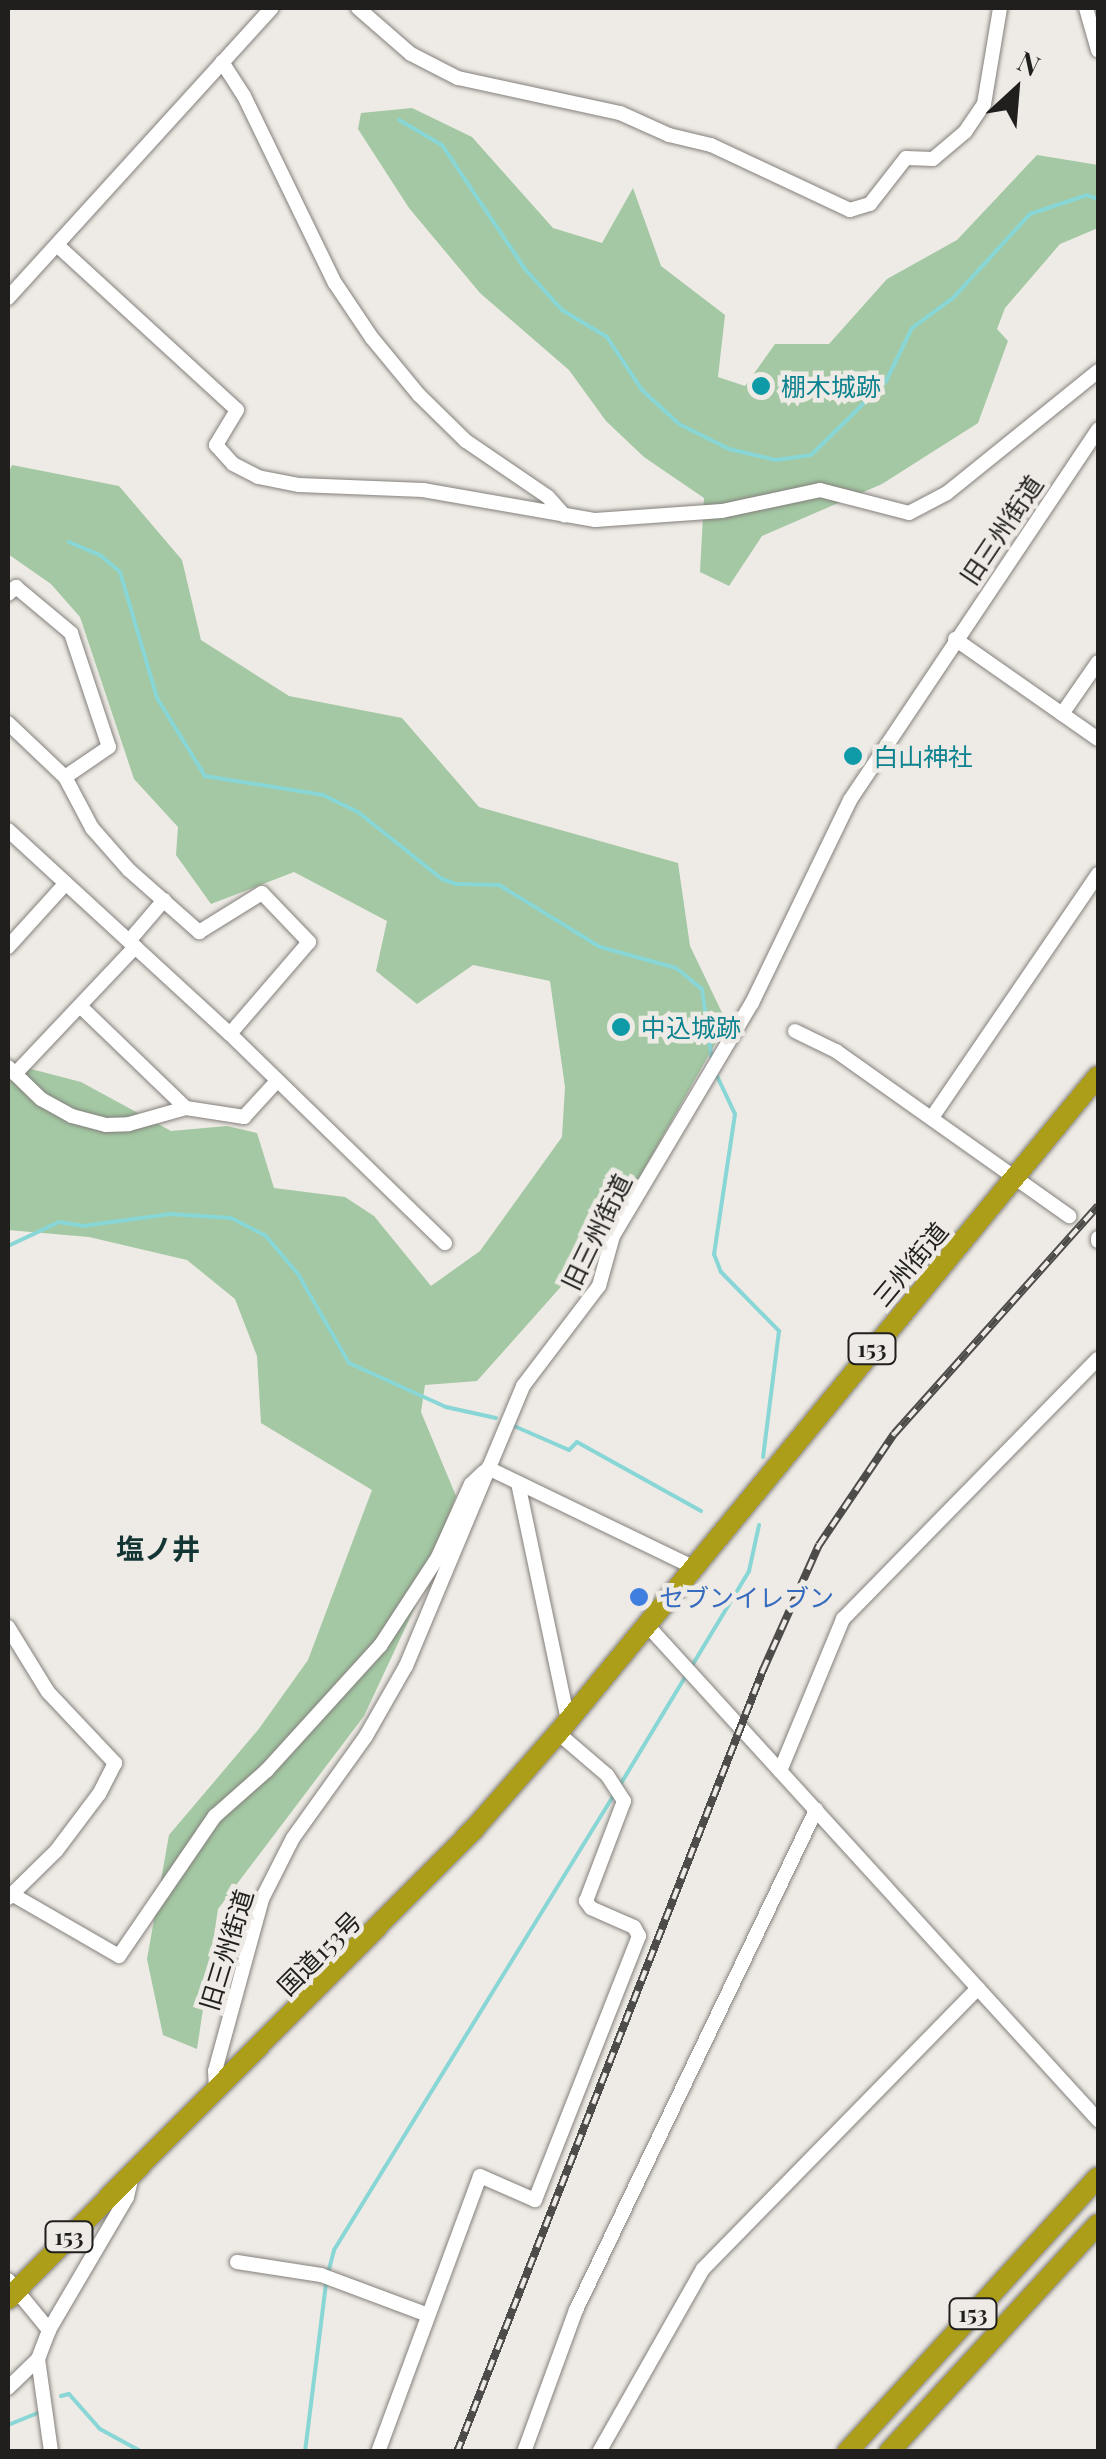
<!DOCTYPE html>
<html>
<head>
<meta charset="utf-8">
<style>
  body { margin:0 }
  #map { position:relative; width:1106px; height:2459px; overflow:hidden; background:#eeeae5; font-family:"Playfair Display","Noto Sans JP",serif }
  div>[style] { position:absolute }
  [style*='--x'] { left:calc(var(--x)*1px); top:calc(var(--y)*1px); width:calc(var(--w)*1px); rotate:calc(var(--a)*1deg) }
  .green>* { inset:0; background:#a3c8a3 }
  .stream>* { height:4px; margin:-2px; padding:0 2px; transform-origin:2px; border-radius:2px; background:#88d6d5 }
  .roads { filter:drop-shadow(0 0 2px #84807c) drop-shadow(0 0 2px #84807c) }
  .minor>* { height:14px; margin:-7px; padding:0 7px; transform-origin:7px; border-radius:7px; background:#fff }
  .highway>* { height:20px; margin:-10px; padding:0 10px; transform-origin:10px; border-radius:10px; background:#ac9e18 }
  .rail>* { height:8px; margin-top:-4px; transform-origin:0; background:repeating-linear-gradient(90deg,#eeeae5 0 11px,#4e4c4a 0 22px); box-sizing:border-box; border-block:2px solid #4e4c4a }
  .dots>* { width:28px; height:28px; translate:-50% -50%; box-sizing:border-box; border:5px solid #eeeae5; border-radius:50% }
  span { translate:-50% -50%; white-space:nowrap; text-align:center; line-height:1.15; -webkit-text-stroke:9px #eeeae5; paint-order:stroke }
  .shield-label span { padding:2px 8px; background:#eeeae5; border:2px solid; border-radius:8px; -webkit-text-stroke-width:0 }
  .shield-label { font-size:22px; color:#201f1d; font-weight:700 }
  .culture-label { font-size:25px; color:#0d838f }
  .left { translate:0 -50%; text-align:left }
  .street-label { font-size:25px; color:#201f1d }
  .shop-label { font-size:25px; color:#366cbe }
  .neighbourhood-label { font-size:28px; color:#133533; font-weight:700 }
  .frame { position:absolute; inset:0; border:10px solid #201f1d; pointer-events:none }
  .north { position:absolute; left:966px; top:40px; width:100px; height:100px; -webkit-text-stroke:8px #eeeae5; paint-order:stroke; rotate:26deg; font-size:28px; font-weight:700; line-height:40px; text-align:center; color:#201f1d }
  .north::after { content:''; display:block; margin:auto; width:35px; height:45px; background:#201f1d; clip-path:polygon(50% 0,100% 100%,50% 72%,0 100%) }
</style>
</head>
<body>
<div id="map">
  <div class="green">
    <i style="clip-path:polygon(412px 108px,472px 137px,553px 228px,602px 243px,633px 188px,661px 266px,725px 315px,718px 377px,745px 386px,775px 344px,829px 344px,887px 279px,957px 240px,1037px 155px,1098px 165px,1098px 228px,1060px 244px,1005px 308px,997px 329px,1008px 341px,978px 423px,882px 484px,762px 536px,729px 586px,700px 572px,704px 498px,644px 457px,606px 421px,569px 370px,480px 293px,409px 208px,358px 129px,361px 113px)"></i>
    <i style="clip-path:polygon(12px 465px,119px 486px,182px 560px,201px 640px,289px 696px,402px 718px,479px 807px,678px 863px,690px 946px,727px 1023px,622px 1208px,582px 1263px,477px 1381px,425px 1385px,421px 1412px,456px 1496px,415px 1607px,364px 1716px,218px 1909px,197px 2049px,163px 2035px,147px 1959px,169px 1835px,258px 1730px,308px 1660px,372px 1490px,261px 1423px,257px 1356px,235px 1299px,187px 1260px,89px 1237px,8px 1230px,8px 1063px,81px 1082px,171px 1131px,227px 1126px,257px 1133px,274px 1188px,345px 1197px,374px 1216px,431px 1286px,480px 1251px,562px 1137px,565px 1087px,550px 981px,473px 965px,417px 1004px,376px 971px,387px 921px,294px 872px,211px 904px,176px 855px,178px 827px,134px 779px,80px 617px,51px 584px,8px 554px,8px 474px)"></i>
  </div>
  <div class="stream">
    <i style="--x:399;--y:120;--w:50;--a:30.2"></i>
    <i style="--x:442;--y:145;--w:149;--a:56.2"></i>
    <i style="--x:525;--y:269;--w:55;--a:47.9"></i>
    <i style="--x:562;--y:310;--w:52;--a:31"></i>
    <i style="--x:607;--y:337;--w:64;--a:56.6"></i>
    <i style="--x:642;--y:390;--w:50;--a:42.6"></i>
    <i style="--x:679;--y:424;--w:56;--a:26.6"></i>
    <i style="--x:729;--y:449;--w:48;--a:13.2"></i>
    <i style="--x:776;--y:460;--w:35;--a:-8"></i>
    <i style="--x:811;--y:455;--w:52;--a:-44.2"></i>
    <i style="--x:848;--y:419;--w:54;--a:-45"></i>
    <i style="--x:886;--y:381;--w:59;--a:-63.9"></i>
    <i style="--x:912;--y:328;--w:51;--a:-36.2"></i>
    <i style="--x:953;--y:298;--w:114;--a:-47.5"></i>
    <i style="--x:1030;--y:214;--w:60;--a:-18.4"></i>
    <i style="--x:1087;--y:195;--w:12;--a:20"></i>
    <i style="--x:69;--y:542;--w:34;--a:23"></i>
    <i style="--x:100;--y:555;--w:26;--a:40"></i>
    <i style="--x:120;--y:572;--w:131;--a:73.6"></i>
    <i style="--x:157;--y:698;--w:92;--a:58.4"></i>
    <i style="--x:205;--y:776;--w:120;--a:9.1"></i>
    <i style="--x:323;--y:795;--w:39;--a:26"></i>
    <i style="--x:358;--y:812;--w:107;--a:38.6"></i>
    <i style="--x:442;--y:879;--w:15;--a:20"></i>
    <i style="--x:456;--y:884;--w:43;--a:1.3"></i>
    <i style="--x:499;--y:885;--w:119;--a:31.5"></i>
    <i style="--x:600;--y:947;--w:79;--a:15.4"></i>
    <i style="--x:676;--y:968;--w:33;--a:39"></i>
    <i style="--x:702;--y:989;--w:72;--a:82"></i>
    <i style="--x:717;--y:1076;--w:42;--a:64.7"></i>
    <i style="--x:735;--y:1114;--w:142;--a:98.5"></i>
    <i style="--x:714;--y:1254;--w:19;--a:69"></i>
    <i style="--x:721;--y:1272;--w:83;--a:45.5"></i>
    <i style="--x:779;--y:1331;--w:127;--a:97.2"></i>
    <i style="--x:8;--y:1246;--w:56;--a:-25.2"></i>
    <i style="--x:59;--y:1222;--w:24;--a:9"></i>
    <i style="--x:83;--y:1226;--w:88;--a:-7.9"></i>
    <i style="--x:170;--y:1214;--w:61;--a:3.8"></i>
    <i style="--x:231;--y:1218;--w:38;--a:27"></i>
    <i style="--x:265;--y:1235;--w:51;--a:49.8"></i>
    <i style="--x:298;--y:1274;--w:103;--a:60.2"></i>
    <i style="--x:349;--y:1363;--w:107;--a:24.4"></i>
    <i style="--x:446;--y:1407;--w:51;--a:12.4"></i>
    <i style="--x:514;--y:1426;--w:60;--a:23.6"></i>
    <i style="--x:569;--y:1450;--w:11;--a:-45"></i>
    <i style="--x:577;--y:1442;--w:142;--a:29.1"></i>
    <i style="--x:620;--y:1785;--w:250;--a:-58.9"></i>
    <i style="--x:749;--y:1571;--w:47;--a:-77.7"></i>
    <i style="--x:328;--y:2273;--w:24;--a:-75"></i>
    <i style="--x:334;--y:2250;--w:536;--a:-58.41"></i>
    <i style="--x:61;--y:2396;--w:8;--a:-14"></i>
    <i style="--x:69;--y:2394;--w:47;--a:48.5"></i>
    <i style="--x:100;--y:2429;--w:48;--a:28.7"></i>
    <i style="--x:8;--y:2425;--w:32;--a:-22"></i>
    <i style="--x:305;--y:2452;--w:170;--a:-82.9"></i>
  </div>
  <div class="roads">
    <div class="minor">
      <i style="--x:358;--y:8;--w:70;--a:41"></i>
      <i style="--x:411;--y:54;--w:53;--a:27.1"></i>
      <i style="--x:458;--y:78;--w:166;--a:12.2"></i>
      <i style="--x:620;--y:113;--w:54;--a:24.2"></i>
      <i style="--x:669;--y:135;--w:43;--a:13.4"></i>
      <i style="--x:711;--y:145;--w:153;--a:25.1"></i>
      <i style="--x:850;--y:210;--w:21;--a:-17"></i>
      <i style="--x:870;--y:204;--w:58;--a:-52"></i>
      <i style="--x:906;--y:158;--w:27;--a:2"></i>
      <i style="--x:933;--y:159;--w:42;--a:-40.2"></i>
      <i style="--x:965;--y:132;--w:34;--a:-56"></i>
      <i style="--x:984;--y:104;--w:97;--a:-80.5"></i>
      <i style="--x:1086;--y:8;--w:44;--a:74.1"></i>
      <i style="--x:222;--y:62;--w:40;--a:57.1"></i>
      <i style="--x:244;--y:96;--w:208;--a:64.1"></i>
      <i style="--x:335;--y:283;--w:66;--a:56.1"></i>
      <i style="--x:372;--y:338;--w:74;--a:50.5"></i>
      <i style="--x:419;--y:395;--w:66;--a:44.4"></i>
      <i style="--x:466;--y:441;--w:99;--a:34.3"></i>
      <i style="--x:548;--y:497;--w:25;--a:48"></i>
      <i style="--x:57;--y:245;--w:244;--a:42.5"></i>
      <i style="--x:237;--y:410;--w:41;--a:121"></i>
      <i style="--x:216;--y:445;--w:25;--a:48"></i>
      <i style="--x:233;--y:464;--w:28;--a:27"></i>
      <i style="--x:258;--y:477;--w:42;--a:11"></i>
      <i style="--x:299;--y:485;--w:124;--a:2.3"></i>
      <i style="--x:423;--y:490;--w:175;--a:9.9"></i>
      <i style="--x:595;--y:520;--w:127;--a:-4.1"></i>
      <i style="--x:722;--y:511;--w:100;--a:-12.1"></i>
      <i style="--x:820;--y:490;--w:92;--a:14.5"></i>
      <i style="--x:909;--y:513;--w:43;--a:-27.8"></i>
      <i style="--x:947;--y:493;--w:194;--a:-38.9"></i>
      <i style="--x:8;--y:298;--w:392;--a:-47.7"></i>
      <i style="--x:8;--y:594;--w:11;--a:-41"></i>
      <i style="--x:16;--y:587;--w:72;--a:39.9"></i>
      <i style="--x:71;--y:633;--w:120;--a:71.6"></i>
      <i style="--x:109;--y:747;--w:53;--a:145.7"></i>
      <i style="--x:65;--y:777;--w:58;--a:62.1"></i>
      <i style="--x:92;--y:828;--w:56;--a:48.6"></i>
      <i style="--x:129;--y:870;--w:94;--a:41.5"></i>
      <i style="--x:199;--y:932;--w:74;--a:-31.8"></i>
      <i style="--x:262;--y:893;--w:68;--a:46.2"></i>
      <i style="--x:309;--y:942;--w:121;--a:130.7"></i>
      <i style="--x:955;--y:639;--w:174;--a:35"></i>
      <i style="--x:1062;--y:714;--w:63;--a:-55.3"></i>
      <i style="--x:8;--y:723;--w:79;--a:43.5"></i>
      <i style="--x:8;--y:830;--w:301;--a:42.6"></i>
      <i style="--x:230;--y:1034;--w:300;--a:44.2"></i>
      <i style="--x:129;--y:941;--w:54;--a:-49.5"></i>
      <i style="--x:8;--y:947;--w:86;--a:-47.8"></i>
      <i style="--x:80;--y:1006;--w:147;--a:43.9"></i>
      <i style="--x:795;--y:1031;--w:46;--a:26"></i>
      <i style="--x:836;--y:1051;--w:286;--a:35.3"></i>
      <i style="--x:8;--y:1067;--w:46;--a:44.1"></i>
      <i style="--x:41;--y:1099;--w:35;--a:29"></i>
      <i style="--x:72;--y:1116;--w:35;--a:15"></i>
      <i style="--x:106;--y:1125;--w:23;--a:-2"></i>
      <i style="--x:129;--y:1124;--w:59;--a:-15.7"></i>
      <i style="--x:186;--y:1108;--w:59;--a:8.8"></i>
      <i style="--x:244;--y:1117;--w:49;--a:-47.5"></i>
      <i style="--x:15;--y:1074;--w:175;--a:-46.6"></i>
      <i style="--x:933;--y:1116;--w:293;--a:-55.7"></i>
      <i style="--x:1098;--y:1238;--w:3;--a:90"></i>
      <i style="--x:488;--y:1468;--w:228;--a:25.8"></i>
      <i style="--x:518;--y:1483;--w:243;--a:78.1"></i>
      <i style="--x:647;--y:1625;--w:670;--a:47.66"></i>
      <i style="--x:8;--y:1627;--w:76;--a:58.4"></i>
      <i style="--x:48;--y:1692;--w:98;--a:46.7"></i>
      <i style="--x:115;--y:1763;--w:35;--a:117"></i>
      <i style="--x:99;--y:1794;--w:71;--a:127"></i>
      <i style="--x:56;--y:1851;--w:67;--a:135.6"></i>
      <i style="--x:780;--y:1771;--w:165;--a:-67.5"></i>
      <i style="--x:843;--y:1619;--w:364;--a:-45.6"></i>
      <i style="--x:15;--y:1896;--w:120;--a:30"></i>
      <i style="--x:119;--y:1956;--w:170;--a:-55.6"></i>
      <i style="--x:215;--y:1816;--w:69;--a:-41.5"></i>
      <i style="--x:267;--y:1770;--w:168;--a:-47.7"></i>
      <i style="--x:380;--y:1646;--w:106;--a:-56.9"></i>
      <i style="--x:438;--y:1557;--w:80;--a:-65.7"></i>
      <i style="--x:471;--y:1484;--w:18;--a:-43"></i>
      <i style="--x:216;--y:2089;--w:18;--a:-93"></i>
      <i style="--x:215;--y:2071;--w:178;--a:-74.7"></i>
      <i style="--x:262;--y:1899;--w:68;--a:-63.1"></i>
      <i style="--x:293;--y:1838;--w:125;--a:-54.4"></i>
      <i style="--x:366;--y:1736;--w:81;--a:-60.3"></i>
      <i style="--x:406;--y:1666;--w:303;--a:-67.3"></i>
      <i style="--x:523;--y:1386;--w:126;--a:-52.8"></i>
      <i style="--x:599;--y:1286;--w:52;--a:-74.4"></i>
      <i style="--x:613;--y:1236;--w:271;--a:-59.2"></i>
      <i style="--x:752;--y:1003;--w:225;--a:-64.2"></i>
      <i style="--x:850;--y:800;--w:446;--a:-56.2"></i>
      <i style="--x:237;--y:2262;--w:85;--a:8.8"></i>
      <i style="--x:321;--y:2275;--w:114;--a:20.5"></i>
      <i style="--x:8;--y:2280;--w:65;--a:50.6"></i>
      <i style="--x:38;--y:2359;--w:94;--a:82"></i>
      <i style="--x:8;--y:2388;--w:42;--a:-44"></i>
      <i style="--x:38;--y:2359;--w:31;--a:-69"></i>
      <i style="--x:49;--y:2330;--w:154;--a:-59.6"></i>
      <i style="--x:127;--y:2197;--w:23;--a:-77"></i>
      <i style="--x:378;--y:2452;--w:294;--a:-69.7"></i>
      <i style="--x:480;--y:2176;--w:60;--a:23.6"></i>
      <i style="--x:535;--y:2200;--w:284;--a:-68.5"></i>
      <i style="--x:639;--y:1936;--w:10;--a:-119"></i>
      <i style="--x:634;--y:1927;--w:47;--a:-156.2"></i>
      <i style="--x:591;--y:1908;--w:9;--a:-126"></i>
      <i style="--x:586;--y:1901;--w:107;--a:-69.2"></i>
      <i style="--x:624;--y:1801;--w:31;--a:-123"></i>
      <i style="--x:607;--y:1775;--w:65;--a:-139.4"></i>
      <i style="--x:524;--y:2452;--w:151;--a:-69.9"></i>
      <i style="--x:576;--y:2310;--w:555;--a:-64.36"></i>
      <i style="--x:599;--y:2452;--w:210;--a:-60.4"></i>
      <i style="--x:703;--y:2269;--w:393;--a:-45.6"></i>
    </div>
    <div class="highway">
      <i style="--x:8;--y:2299;--w:662;--a:-45.24"></i>
      <i style="--x:474;--y:1829;--w:128;--a:-48.8"></i>
      <i style="--x:558;--y:1733;--w:850;--a:-50.58"></i>
      <i style="--x:847;--y:2452;--w:372;--a:-47.6"></i>
      <i style="--x:889;--y:2452;--w:309;--a:-47.5"></i>
    </div>
  </div>
  <div class="rail">
    <i style="--x:457;--y:2452;--w:840;--a:-68.63"></i>
    <i style="--x:763;--y:1670;--w:137;--a:-65.9"></i>
    <i style="--x:819;--y:1545;--w:134;--a:-56"></i>
    <i style="--x:894;--y:1434;--w:306;--a:-48.2"></i>
  </div>
  <div class="dots">
    <i style="left:761px;top:386px;background:#0f9aa8"></i>
    <i style="left:853px;top:756px;background:#0f9aa8"></i>
    <i style="left:621px;top:1027px;background:#0f9aa8"></i>
    <i style="left:639px;top:1597px;background:#3f7fe0"></i>
  </div>
  <div class="shield-label">
    <span style="left:872px;top:1349px">153</span>
    <span style="left:69px;top:2237px">153</span>
    <span style="left:973px;top:2314px">153</span>
  </div>
  <div class="culture-label">
    <span class="left" style="left:781px;top:386px">棚木城跡</span>
    <span class="left" style="left:873px;top:756px">白山神社</span>
    <span class="left" style="left:641px;top:1027px">中込城跡</span>
  </div>
  <div class="street-label">
    <span style="left:1001px;top:530px;rotate:-56deg">旧三州街道</span>
    <span style="left:596px;top:1232px;rotate:-64deg">旧三州街道</span>
    <span style="left:910px;top:1264px;rotate:-50deg">三州街道</span>
    <span style="left:226px;top:1950px;rotate:-73deg">旧三州街道</span>
    <span style="left:319px;top:1953px;rotate:-45deg">国道153号</span>
  </div>
  <div class="shop-label">
    <span class="left" style="left:659px;top:1597px">セブンイレブン</span>
  </div>
  <div class="neighbourhood-label">
    <span style="left:158px;top:1548px">塩ノ井</span>
  </div>
  <div class="frame"></div>
  <div class="north">N</div>
</div>
</body>
</html>
